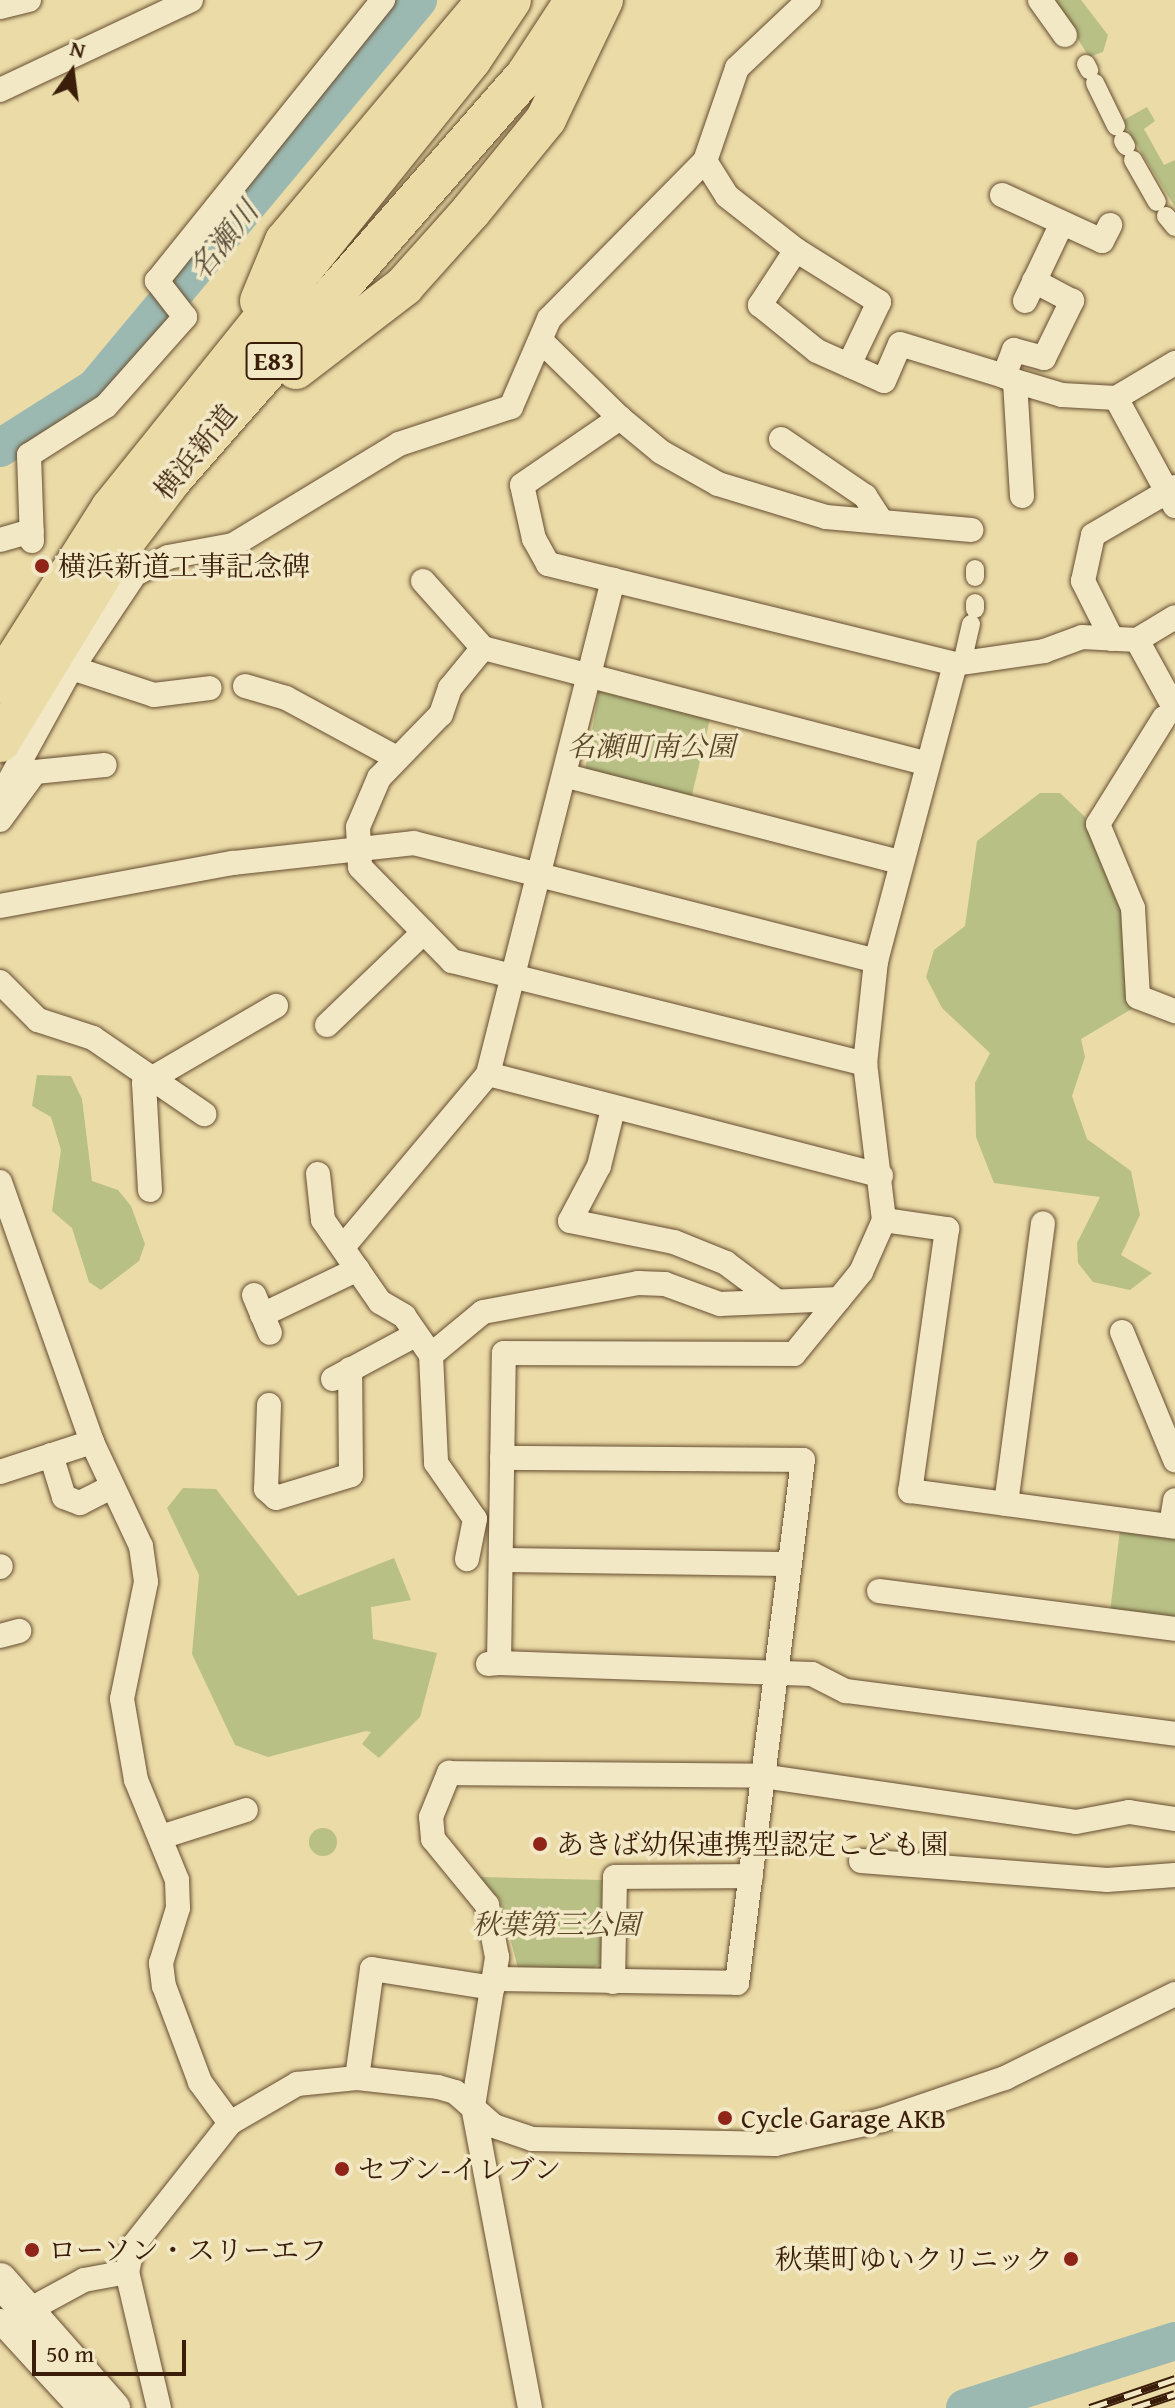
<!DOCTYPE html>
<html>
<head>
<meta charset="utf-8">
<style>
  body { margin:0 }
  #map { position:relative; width:1175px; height:2408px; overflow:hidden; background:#ebdba7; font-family:"Gentium Book Plus","Noto Serif JP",serif }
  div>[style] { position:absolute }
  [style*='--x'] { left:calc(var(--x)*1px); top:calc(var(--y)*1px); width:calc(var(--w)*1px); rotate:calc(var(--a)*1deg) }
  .green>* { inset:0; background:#b8c086 }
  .round { border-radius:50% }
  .river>* { height:38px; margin:-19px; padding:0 19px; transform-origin:19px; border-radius:19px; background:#9cb9b1 }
  .roads { filter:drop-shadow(0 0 2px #664d30) drop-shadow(0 0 2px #664d30) }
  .pedestrian>* { height:18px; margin:-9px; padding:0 9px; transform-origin:9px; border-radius:9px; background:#f2e8c6 }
  .minor>* { height:24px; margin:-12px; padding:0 12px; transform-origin:12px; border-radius:12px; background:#f2e8c6 }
  .secondary>* { height:34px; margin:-17px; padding:0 17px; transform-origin:17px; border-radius:17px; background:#f2e8c6 }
  .trunk>* { height:40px; margin:-20px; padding:0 20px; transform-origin:20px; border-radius:20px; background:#ebdba7 }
  .rail>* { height:9px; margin-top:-4.5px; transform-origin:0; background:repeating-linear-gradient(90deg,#f2e8c6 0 18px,#3a1e09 0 36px); box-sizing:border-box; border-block:2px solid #3a1e09 }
  .dots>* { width:22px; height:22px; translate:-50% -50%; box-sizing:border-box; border:4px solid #f2e8c6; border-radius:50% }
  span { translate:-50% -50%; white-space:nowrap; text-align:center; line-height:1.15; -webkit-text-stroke:7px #f2e8c6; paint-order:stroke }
  .shield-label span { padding:2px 6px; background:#f2e8c6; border:2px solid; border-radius:6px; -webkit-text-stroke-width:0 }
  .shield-label { font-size:26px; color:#3a1e09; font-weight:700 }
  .street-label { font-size:28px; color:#3a1e09 }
  .poi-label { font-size:28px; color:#3a1e09 }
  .left { translate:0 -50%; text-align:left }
  .right { translate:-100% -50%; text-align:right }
  .park-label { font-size:28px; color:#5a4628; font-style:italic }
  .water-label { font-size:30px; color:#574c3b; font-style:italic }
  .north { position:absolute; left:32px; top:32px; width:80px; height:80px; -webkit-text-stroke:6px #f2e8c6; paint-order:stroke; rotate:14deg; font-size:22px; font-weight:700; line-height:32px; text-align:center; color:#3a1e09 }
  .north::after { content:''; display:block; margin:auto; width:28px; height:36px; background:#3a1e09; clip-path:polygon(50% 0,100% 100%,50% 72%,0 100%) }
  .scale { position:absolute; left:32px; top:2340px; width:154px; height:36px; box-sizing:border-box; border:4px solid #3a1e09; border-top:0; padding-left:10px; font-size:24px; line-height:28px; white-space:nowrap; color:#3a1e09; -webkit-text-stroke:6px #f2e8c6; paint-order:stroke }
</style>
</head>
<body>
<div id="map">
  <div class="green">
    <i style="clip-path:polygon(1054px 0,1081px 0,1108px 35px,1103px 52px,1089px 57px)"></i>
    <i style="clip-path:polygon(1147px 107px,1155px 121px,1144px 129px,1164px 165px,1175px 160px,1175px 207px,1122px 121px)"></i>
    <i style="clip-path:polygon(599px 691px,710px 719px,691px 799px,585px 770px)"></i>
    <i style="clip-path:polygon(1040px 793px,1060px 793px,1085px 817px,1129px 908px,1140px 1004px,1081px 1039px,1085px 1057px,1072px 1096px,1087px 1139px,1131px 1171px,1140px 1215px,1121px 1255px,1152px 1273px,1130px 1290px,1093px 1282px,1078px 1263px,1077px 1243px,1100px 1197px,994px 1183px,976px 1137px,975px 1083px,990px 1053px,942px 1008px,926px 977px,934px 950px,965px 926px,977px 841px)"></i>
    <i style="clip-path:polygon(37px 1075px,71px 1076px,82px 1099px,92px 1181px,118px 1190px,131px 1206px,145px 1244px,139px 1261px,101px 1290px,89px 1282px,72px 1228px,52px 1211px,61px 1150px,51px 1117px,32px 1106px)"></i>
    <i style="clip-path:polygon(183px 1488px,216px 1489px,298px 1596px,394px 1558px,411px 1600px,371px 1607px,373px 1639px,437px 1653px,420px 1717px,379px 1758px,362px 1744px,371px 1732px,366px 1731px,268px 1757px,235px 1745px,192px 1654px,199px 1575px,167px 1508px)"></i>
    <i style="clip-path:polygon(1120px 1530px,1175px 1537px,1175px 1618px,1110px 1612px)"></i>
    <i class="round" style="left:309px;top:1828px;width:28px;height:28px"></i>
    <i style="clip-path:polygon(480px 1877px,603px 1880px,601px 1963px,592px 1969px,518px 1968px,500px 1900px)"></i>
  </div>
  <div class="river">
    <i style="--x:0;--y:448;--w:112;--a:-32.3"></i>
    <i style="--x:95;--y:388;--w:505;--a:-50.22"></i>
    <i style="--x:965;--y:2408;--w:220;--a:-17.7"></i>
  </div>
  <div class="roads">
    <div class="pedestrian">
      <i style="--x:1086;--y:64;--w:7;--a:63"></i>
      <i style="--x:1095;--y:83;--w:48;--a:64"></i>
      <i style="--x:1123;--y:141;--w:6;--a:59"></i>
      <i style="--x:1133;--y:160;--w:48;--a:60.3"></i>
      <i style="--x:1166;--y:216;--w:14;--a:51"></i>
      <i style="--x:975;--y:569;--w:8;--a:90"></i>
      <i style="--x:975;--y:609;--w:6;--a:-90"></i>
      <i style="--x:962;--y:663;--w:40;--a:-77"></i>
    </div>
    <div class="minor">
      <i style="--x:1040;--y:0;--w:43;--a:54.5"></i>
      <i style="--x:0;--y:7;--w:30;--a:-14"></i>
      <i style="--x:0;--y:90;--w:211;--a:-25.2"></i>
      <i style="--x:705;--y:161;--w:41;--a:57.8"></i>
      <i style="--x:727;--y:196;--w:88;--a:38"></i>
      <i style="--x:796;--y:250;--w:66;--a:123.2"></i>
      <i style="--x:760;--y:305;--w:73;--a:38.9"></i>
      <i style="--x:817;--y:351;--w:73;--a:24.1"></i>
      <i style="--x:884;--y:381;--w:40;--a:-66.6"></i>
      <i style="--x:900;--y:344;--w:109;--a:17.1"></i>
      <i style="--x:1002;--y:195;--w:110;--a:24.7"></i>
      <i style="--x:1102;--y:241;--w:18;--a:-63"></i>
      <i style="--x:796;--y:250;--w:98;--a:32.1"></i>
      <i style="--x:879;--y:302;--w:70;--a:115.5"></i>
      <i style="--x:1025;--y:301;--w:86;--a:-64.6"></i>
      <i style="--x:1015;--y:381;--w:49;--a:16.6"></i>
      <i style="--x:1062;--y:395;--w:54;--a:3.2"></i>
      <i style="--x:1116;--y:398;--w:123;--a:61.4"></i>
      <i style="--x:1116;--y:398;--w:69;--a:-30.7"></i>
      <i style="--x:620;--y:418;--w:53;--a:39.7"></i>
      <i style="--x:661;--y:452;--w:65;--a:29.3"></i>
      <i style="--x:718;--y:484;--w:113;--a:17"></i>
      <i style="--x:826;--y:517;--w:146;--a:5.1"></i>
      <i style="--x:781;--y:439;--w:102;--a:34.2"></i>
      <i style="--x:865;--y:496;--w:31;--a:57"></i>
      <i style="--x:1022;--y:496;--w:115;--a:-93.5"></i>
      <i style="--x:1015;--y:381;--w:12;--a:-156"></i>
      <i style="--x:1004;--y:376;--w:28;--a:-69"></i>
      <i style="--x:1014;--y:350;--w:31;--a:15"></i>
      <i style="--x:1044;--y:358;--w:64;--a:-63.8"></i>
      <i style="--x:1072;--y:301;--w:43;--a:-152.2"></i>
      <i style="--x:0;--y:540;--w:33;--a:-16"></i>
      <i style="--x:32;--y:541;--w:86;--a:-92"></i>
      <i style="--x:29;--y:455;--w:91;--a:-32.5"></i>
      <i style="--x:106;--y:406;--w:119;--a:-48.4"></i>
      <i style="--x:185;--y:317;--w:46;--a:-127.9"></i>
      <i style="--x:157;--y:281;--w:361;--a:-51.2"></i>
      <i style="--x:613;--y:580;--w:352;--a:13.8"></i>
      <i style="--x:955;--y:664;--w:90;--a:-8.3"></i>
      <i style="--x:1044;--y:651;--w:40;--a:-20.2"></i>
      <i style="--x:1082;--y:637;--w:55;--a:3.1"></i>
      <i style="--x:1137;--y:640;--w:44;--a:-31.2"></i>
      <i style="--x:423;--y:581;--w:90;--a:48.2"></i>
      <i style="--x:483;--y:648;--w:455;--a:14.6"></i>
      <i style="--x:1112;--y:639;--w:65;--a:-116.6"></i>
      <i style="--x:1083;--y:581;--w:47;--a:-77.7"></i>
      <i style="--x:1093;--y:535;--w:95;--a:-30.3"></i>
      <i style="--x:1137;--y:640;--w:79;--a:61.2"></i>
      <i style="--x:483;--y:648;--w:52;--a:129.5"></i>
      <i style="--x:450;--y:688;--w:28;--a:109"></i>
      <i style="--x:441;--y:714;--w:89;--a:134.1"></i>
      <i style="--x:379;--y:778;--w:53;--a:113.2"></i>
      <i style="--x:358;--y:827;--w:40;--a:87.1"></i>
      <i style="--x:360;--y:867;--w:132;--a:45.6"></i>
      <i style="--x:452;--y:961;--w:426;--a:14"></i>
      <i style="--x:72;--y:668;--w:86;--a:18.2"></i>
      <i style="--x:154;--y:695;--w:56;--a:-7.1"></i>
      <i style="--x:245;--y:686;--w:43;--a:16.3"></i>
      <i style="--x:286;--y:698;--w:124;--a:28.4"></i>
      <i style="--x:1164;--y:718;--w:125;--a:121.9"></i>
      <i style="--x:1098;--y:824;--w:91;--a:67.4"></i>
      <i style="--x:1133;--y:908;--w:89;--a:86.8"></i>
      <i style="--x:1138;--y:997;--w:40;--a:21"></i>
      <i style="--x:567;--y:776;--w:343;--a:14.5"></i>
      <i style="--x:0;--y:798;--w:141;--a:-61.3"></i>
      <i style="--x:68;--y:674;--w:120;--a:-56.2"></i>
      <i style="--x:135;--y:574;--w:37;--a:-27"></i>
      <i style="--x:168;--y:557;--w:66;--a:-10.5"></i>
      <i style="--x:233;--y:545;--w:194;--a:-31.3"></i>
      <i style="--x:399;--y:444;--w:118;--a:-18.3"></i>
      <i style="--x:511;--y:407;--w:96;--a:-66.6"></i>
      <i style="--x:549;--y:319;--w:222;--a:-45.4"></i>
      <i style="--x:705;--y:161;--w:98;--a:-71"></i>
      <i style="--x:737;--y:68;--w:99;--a:-43.4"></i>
      <i style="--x:0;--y:820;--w:59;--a:-53.9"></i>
      <i style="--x:35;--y:772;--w:70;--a:-5.7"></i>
      <i style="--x:0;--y:906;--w:237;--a:-10.5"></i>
      <i style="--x:233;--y:863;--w:182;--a:-6.3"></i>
      <i style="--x:414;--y:843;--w:477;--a:14.3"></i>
      <i style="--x:0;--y:982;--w:54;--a:45"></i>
      <i style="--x:38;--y:1020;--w:58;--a:18.1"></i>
      <i style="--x:93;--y:1038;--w:135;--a:34.4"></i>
      <i style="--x:327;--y:1025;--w:134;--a:-43.8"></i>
      <i style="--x:488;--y:1074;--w:510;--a:-75.8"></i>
      <i style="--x:613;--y:580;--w:67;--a:-166.2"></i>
      <i style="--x:548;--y:564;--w:29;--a:-119"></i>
      <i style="--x:534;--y:539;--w:55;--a:-102.5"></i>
      <i style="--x:522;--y:485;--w:119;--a:-34.4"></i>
      <i style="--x:620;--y:418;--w:110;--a:-135.7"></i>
      <i style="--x:613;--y:1109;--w:59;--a:103.8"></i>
      <i style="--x:599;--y:1166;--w:62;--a:117.8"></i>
      <i style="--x:570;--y:1221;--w:106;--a:11.4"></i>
      <i style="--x:674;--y:1242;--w:56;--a:22"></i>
      <i style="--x:726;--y:1263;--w:60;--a:36.9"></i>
      <i style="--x:318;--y:1174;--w:46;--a:83.8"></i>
      <i style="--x:323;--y:1220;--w:100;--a:55.2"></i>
      <i style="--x:380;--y:1302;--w:28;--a:30"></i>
      <i style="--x:404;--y:1316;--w:47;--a:55.3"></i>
      <i style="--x:431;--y:1355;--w:108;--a:87.3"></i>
      <i style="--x:436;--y:1463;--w:68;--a:55.1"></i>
      <i style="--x:475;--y:1519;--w:41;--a:101.3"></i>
      <i style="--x:0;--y:1182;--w:276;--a:70.5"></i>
      <i style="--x:92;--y:1442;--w:115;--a:64.8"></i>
      <i style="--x:141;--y:1546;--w:36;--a:82"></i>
      <i style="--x:146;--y:1582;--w:119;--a:101.6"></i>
      <i style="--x:122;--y:1699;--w:82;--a:80.2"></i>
      <i style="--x:136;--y:1780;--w:108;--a:67.7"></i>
      <i style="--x:177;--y:1880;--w:28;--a:88"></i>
      <i style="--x:178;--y:1908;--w:58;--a:107.2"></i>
      <i style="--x:161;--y:1963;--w:23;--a:83"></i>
      <i style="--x:164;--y:1986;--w:103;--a:69.4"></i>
      <i style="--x:200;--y:2082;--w:51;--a:53.8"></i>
      <i style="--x:150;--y:1190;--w:107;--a:-93.2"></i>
      <i style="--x:144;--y:1083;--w:153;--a:-30.3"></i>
      <i style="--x:884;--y:1220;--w:64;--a:8.1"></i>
      <i style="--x:947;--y:1229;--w:265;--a:98"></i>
      <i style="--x:910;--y:1491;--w:267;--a:7.7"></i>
      <i style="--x:343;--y:1247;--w:226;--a:-50"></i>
      <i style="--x:488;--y:1074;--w:406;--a:14.5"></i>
      <i style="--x:254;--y:1295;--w:41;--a:67.2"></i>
      <i style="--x:262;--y:1315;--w:106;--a:-25.6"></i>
      <i style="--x:1122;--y:1332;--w:139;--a:67.5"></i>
      <i style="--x:431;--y:1355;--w:67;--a:-39.6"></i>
      <i style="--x:483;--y:1312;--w:158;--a:-10.6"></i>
      <i style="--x:638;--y:1283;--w:27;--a:2"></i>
      <i style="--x:665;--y:1284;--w:59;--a:20"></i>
      <i style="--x:720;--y:1304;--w:119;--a:-2.4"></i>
      <i style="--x:333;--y:1379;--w:93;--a:-28.2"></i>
      <i style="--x:269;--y:1405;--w:84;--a:92"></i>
      <i style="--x:266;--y:1489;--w:13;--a:42"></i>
      <i style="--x:276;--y:1498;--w:78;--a:-17"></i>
      <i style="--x:351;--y:1475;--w:106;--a:-90.5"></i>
      <i style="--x:51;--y:1455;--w:44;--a:72.8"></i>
      <i style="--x:64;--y:1497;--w:17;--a:21"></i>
      <i style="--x:80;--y:1503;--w:36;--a:-27"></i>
      <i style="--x:0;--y:1472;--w:97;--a:-18.1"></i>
      <i style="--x:1006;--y:1504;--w:283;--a:-82.5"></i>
      <i style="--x:1171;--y:1526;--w:26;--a:-81"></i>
      <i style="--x:501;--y:1560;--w:288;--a:0.8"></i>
      <i style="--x:0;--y:1567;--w:1;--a:-45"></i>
      <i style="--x:879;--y:1591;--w:298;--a:7.3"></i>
      <i style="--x:0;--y:1636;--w:20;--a:-15"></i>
      <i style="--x:499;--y:1663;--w:313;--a:2"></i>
      <i style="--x:812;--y:1674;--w:38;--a:27"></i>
      <i style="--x:846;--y:1691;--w:332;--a:7.4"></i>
      <i style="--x:488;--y:1664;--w:11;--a:-5"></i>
      <i style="--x:499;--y:1663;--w:310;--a:-89.1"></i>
      <i style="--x:504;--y:1353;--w:290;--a:0.2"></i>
      <i style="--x:794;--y:1354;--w:106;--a:-50.7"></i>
      <i style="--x:861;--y:1272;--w:57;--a:-66.1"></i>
      <i style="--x:884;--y:1220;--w:157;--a:-96.9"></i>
      <i style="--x:865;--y:1064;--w:104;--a:-83.9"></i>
      <i style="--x:876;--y:961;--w:307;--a:-75.1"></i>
      <i style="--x:161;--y:1837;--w:89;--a:-17.6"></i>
      <i style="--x:861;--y:1861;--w:247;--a:4.4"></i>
      <i style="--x:1107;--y:1880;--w:68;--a:-4.2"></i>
      <i style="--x:494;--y:1979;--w:243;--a:0.9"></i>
      <i style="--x:737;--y:1983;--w:527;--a:-82.81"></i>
      <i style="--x:803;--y:1460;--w:301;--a:-179.6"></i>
      <i style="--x:613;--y:1982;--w:105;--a:-88.9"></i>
      <i style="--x:615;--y:1877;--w:136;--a:-0.4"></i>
      <i style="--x:357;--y:2078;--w:110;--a:-82.2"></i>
      <i style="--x:372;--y:1969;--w:122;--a:8.9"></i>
      <i style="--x:27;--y:2311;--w:65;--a:-28.5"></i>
      <i style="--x:84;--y:2280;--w:44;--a:-10.5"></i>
      <i style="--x:0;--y:2321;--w:118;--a:47.4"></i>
      <i style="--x:159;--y:2408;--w:140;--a:-103.2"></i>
      <i style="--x:127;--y:2272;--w:27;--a:-77"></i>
      <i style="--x:133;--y:2246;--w:157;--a:-51.7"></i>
      <i style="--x:230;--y:2123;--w:78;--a:-30.2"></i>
      <i style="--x:297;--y:2084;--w:60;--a:-5.7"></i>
      <i style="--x:357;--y:2078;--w:81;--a:6.3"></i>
      <i style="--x:438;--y:2087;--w:18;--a:16"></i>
      <i style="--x:455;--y:2092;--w:52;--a:41.1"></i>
      <i style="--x:494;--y:2126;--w:40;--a:18.9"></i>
      <i style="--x:532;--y:2139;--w:243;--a:1.2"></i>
      <i style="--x:775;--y:2144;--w:110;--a:-12.6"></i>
      <i style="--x:882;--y:2120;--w:130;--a:-18.9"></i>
      <i style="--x:1005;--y:2078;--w:190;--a:-26.3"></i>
      <i style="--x:530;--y:2408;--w:307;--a:-100.7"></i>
      <i style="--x:473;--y:2106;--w:151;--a:-80.8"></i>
      <i style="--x:497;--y:1957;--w:53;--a:-100.9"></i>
      <i style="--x:487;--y:1905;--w:85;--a:-129.3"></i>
      <i style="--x:433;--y:1839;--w:22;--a:-95"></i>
      <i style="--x:431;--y:1817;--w:48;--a:-67.8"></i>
      <i style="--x:449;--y:1773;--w:313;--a:0.5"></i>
      <i style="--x:762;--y:1776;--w:317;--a:8.3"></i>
      <i style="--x:1076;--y:1822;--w:54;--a:-10.7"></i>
      <i style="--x:1129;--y:1812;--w:47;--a:8.7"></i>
    </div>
    <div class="secondary">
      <i style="--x:0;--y:2280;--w:171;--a:48.6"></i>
    </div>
    <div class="trunk">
      <i style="--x:260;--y:301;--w:65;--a:-67.4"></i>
      <i style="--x:285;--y:241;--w:314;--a:-50"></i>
      <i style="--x:296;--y:369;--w:136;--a:-37.5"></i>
      <i style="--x:404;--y:286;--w:101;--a:-48.2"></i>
      <i style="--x:471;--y:211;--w:119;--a:-50.8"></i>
      <i style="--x:546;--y:119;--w:132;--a:-64.4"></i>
      <i style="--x:0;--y:683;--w:207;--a:-57.6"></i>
      <i style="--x:111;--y:508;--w:575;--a:-51.22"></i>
      <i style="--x:471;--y:60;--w:72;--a:-56.3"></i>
      <i style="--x:0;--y:742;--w:212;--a:-58.7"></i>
      <i style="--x:110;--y:561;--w:103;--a:-52.9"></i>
      <i style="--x:172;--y:479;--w:537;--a:-48.77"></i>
      <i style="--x:526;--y:75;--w:90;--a:-56.8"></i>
    </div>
  </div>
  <div class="rail">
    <i style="--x:1090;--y:2408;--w:90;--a:-18.8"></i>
    <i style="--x:1133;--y:2408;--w:44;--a:-18.4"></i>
  </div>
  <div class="dots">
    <i style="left:42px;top:566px;background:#8f2418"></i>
    <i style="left:540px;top:1844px;background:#8f2418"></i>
    <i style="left:725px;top:2118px;background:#8f2418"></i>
    <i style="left:342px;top:2169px;background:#8f2418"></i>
    <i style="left:32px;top:2250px;background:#8f2418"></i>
    <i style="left:1071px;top:2259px;background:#8f2418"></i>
  </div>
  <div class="shield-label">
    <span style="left:274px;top:361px">E83</span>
  </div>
  <div class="street-label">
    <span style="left:195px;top:452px;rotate:-51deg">横浜新道</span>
  </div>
  <div class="poi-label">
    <span class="left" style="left:58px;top:566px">横浜新道工事記念碑</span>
    <span class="left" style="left:556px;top:1844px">あきば幼保連携型認定こども園</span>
    <span class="left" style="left:741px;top:2118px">Cycle Garage AKB</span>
    <span class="left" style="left:358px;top:2169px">セブン-イレブン</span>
    <span class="left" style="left:48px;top:2250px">ローソン・スリーエフ</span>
    <span class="right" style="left:1053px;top:2259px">秋葉町ゆいクリニック</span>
  </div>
  <div class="park-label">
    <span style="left:651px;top:746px">名瀬町南公園</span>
    <span style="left:556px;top:1924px">秋葉第三公園</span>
  </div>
  <div class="water-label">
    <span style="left:223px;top:240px;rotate:-51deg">名瀬川</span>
  </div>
  <div class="north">N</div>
  <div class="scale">50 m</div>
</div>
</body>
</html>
